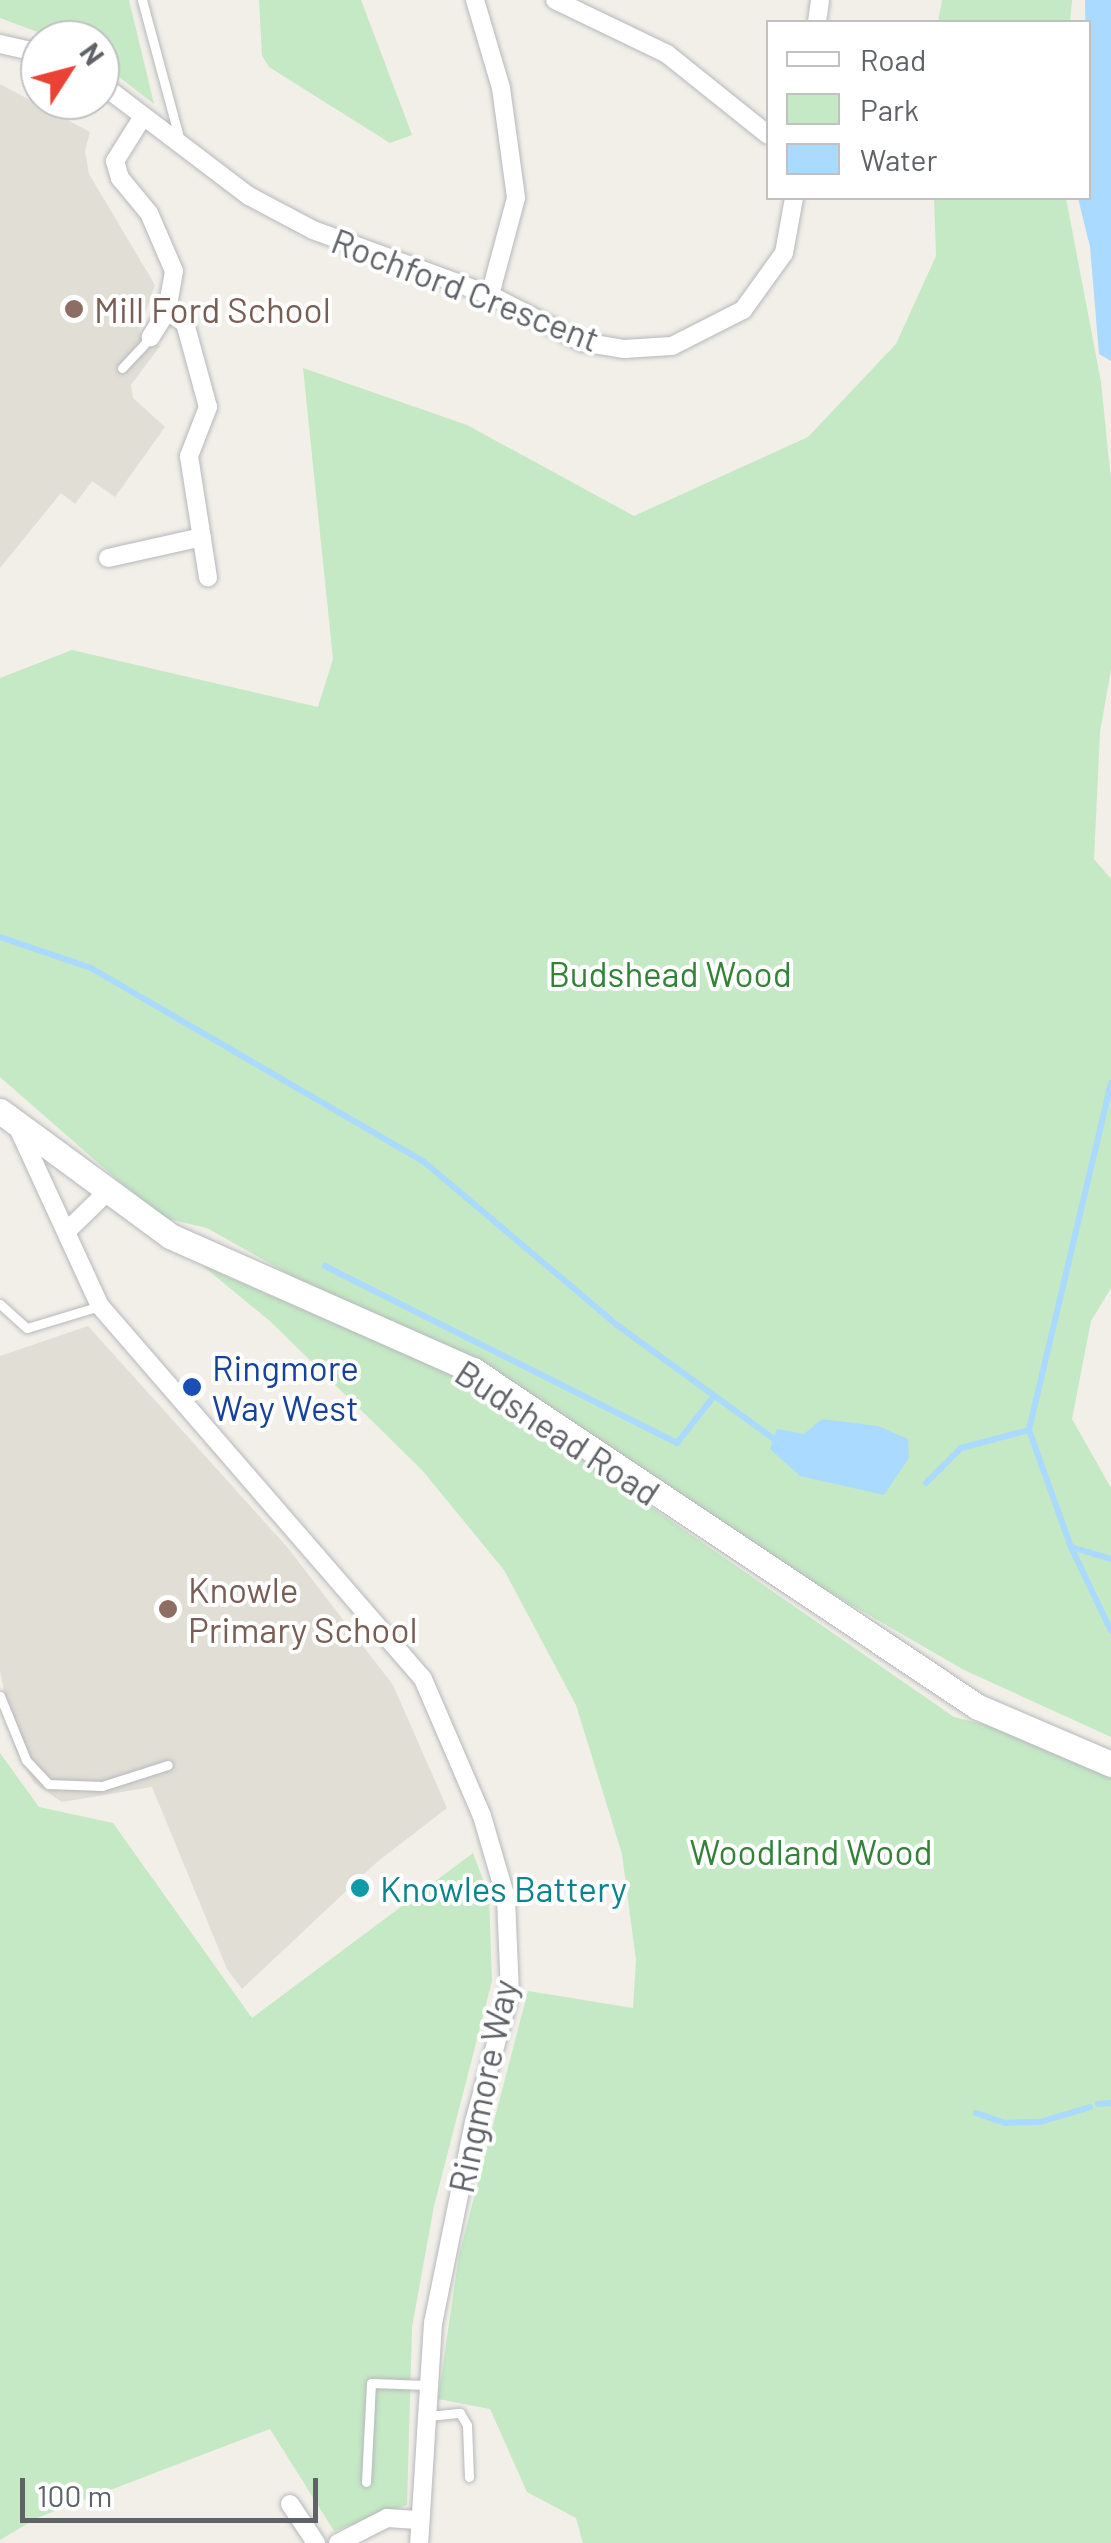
<!DOCTYPE html>
<html>
<head>
<meta charset="utf-8">
<style>
  body { margin:0 }
  #map { position:relative; width:1111px; height:2543px; overflow:hidden; background:#f1efe8; font-family:Barlow,sans-serif }
  div>[style] { position:absolute }
  [style*='--x'] { left:calc(var(--x)*1px); top:calc(var(--y)*1px); width:calc(var(--w)*1px); rotate:calc(var(--a)*1deg) }
  .education>* { inset:0; background:#e1ded6 }
  .green>* { inset:0; background:#c5e8c5 }
  .water>* { inset:0; background:#aadaff }
  .stream>* { height:6px; margin:-3px; padding:0 3px; transform-origin:3px; border-radius:3px; background:#aadaff }
  .roads { filter:drop-shadow(0 0 2px #b5b8bc) drop-shadow(0 0 2px #b5b8bc) }
  .lane>* { height:9px; margin:-4.5px; padding:0 4.5px; transform-origin:4.5px; border-radius:4.5px; background:#fff }
  .street>* { height:18px; margin:-9px; padding:0 9px; transform-origin:9px; border-radius:9px; background:#fff }
  .secondary>* { height:25px; margin:-12.5px; padding:0 12.5px; transform-origin:12.5px; border-radius:12.5px; background:#fff }
  .dots>* { width:28px; height:28px; translate:-50% -50%; box-sizing:border-box; border:5px solid #fff; border-radius:50% }
  span { translate:-50% -50%; white-space:nowrap; text-align:center; line-height:1.15; -webkit-text-stroke:8px #fff; paint-order:stroke }
  .street-label { font-size:35px; color:#5f6368 }
  .education-label { font-size:35px; color:#785e54 }
  .left { translate:0 -50%; text-align:left }
  .park-label { font-size:35px; color:#348238 }
  .transit-label { font-size:35px; color:#164399 }
  .culture-label { font-size:35px; color:#0d838f }
  .legend { position:absolute; left:766px; top:20px; width:325px; height:180px; box-sizing:border-box; background:#fff; border:2px solid #bfc1c3; margin:0; padding:12px 18px; list-style:none; font-size:30px; color:#5f6368 }
  .legend li { display:flex; align-items:center; gap:20px; height:50px }
  .legend b { width:50px; border:2px solid #bfc1c3 }
  .north { position:absolute; left:20px; top:20px; width:100px; height:100px; box-sizing:border-box; background:#fff; border:2px solid #bfc1c3; border-radius:50%; rotate:54deg; font-size:28px; font-weight:700; line-height:40px; text-align:center; color:#5f6368 }
  .north::after { content:''; display:block; margin:auto; width:35px; height:45px; background:#ea4335; clip-path:polygon(50% 0,100% 100%,50% 72%,0 100%) }
  .scale { position:absolute; left:20px; top:2478px; width:298px; height:45px; box-sizing:border-box; border:5px solid #5f6368; border-top:0; padding-left:12px; font-size:30px; line-height:35px; white-space:nowrap; color:#5f6368; -webkit-text-stroke:8px #fff; paint-order:stroke }
</style>
</head>
<body>
<div id="map">
  <div class="education">
    <i style="clip-path:polygon(0 84px,90px 132px,85px 151px,89px 174px,155px 285px,139px 332px,160px 346px,131px 385px,133px 398px,165px 427px,115px 497px,92px 481px,75px 504px,61px 493px,0 568px)"></i>
    <i style="clip-path:polygon(88px 1326px,288px 1548px,393px 1685px,447px 1808px,377px 1862px,242px 1989px,227px 1969px,152px 1787px,62px 1802px,34px 1783px,15px 1749px,0 1670px,0 1356px)"></i>
  </div>
  <div class="green">
    <i style="clip-path:polygon(0 0,129px 0,154px 104px,100px 62px,100px 40px,59px 40px,0 18px)"></i>
    <i style="clip-path:polygon(259px 0,361px 0,412px 135px,390px 143px,269px 67px,262px 56px)"></i>
    <i style="clip-path:polygon(942px 0,1072px 0,1070px 22px,938px 22px)"></i>
    <i style="clip-path:polygon(934px 198px,1066px 198px,1101px 382px,1111px 480px,1111px 669px,1100px 732px,1094px 859px,1111px 879px,1111px 1288px,1091px 1321px,1072px 1419px,1111px 1488px,1111px 1737px,964px 1670px,753px 1548px,678px 1494px,207px 1228px,160px 1217px,0 1077px,0 678px,72px 650px,318px 707px,333px 659px,303px 368px,467px 425px,634px 516px,808px 437px,896px 344px,936px 256px)"></i>
    <i style="clip-path:polygon(203px 1266px,475px 1385px,954px 1717px,1009px 1731px,1111px 1776px,1111px 2543px,583px 2543px,576px 2518px,527px 2492px,490px 2409px,438px 2399px,459px 2255px,528px 1991px,633px 2008px,636px 1960px,622px 1854px,576px 1705px,504px 1570px,422px 1470px,271px 1322px)"></i>
    <i style="clip-path:polygon(0 1753px,39px 1807px,113px 1823px,252px 2018px,473px 1853px,489px 1896px,492px 1981px,434px 2206px,412px 2327px,407px 2505px,334px 2531px,270px 2429px,37px 2518px,0 2540px)"></i>
  </div>
  <div class="water">
    <i style="clip-path:polygon(1085px 0,1111px 0,1111px 361px,1099px 354px,1090px 247px,1078px 198px,1088px 198px)"></i>
    <i style="clip-path:polygon(822px 1419px,878px 1426px,908px 1439px,909px 1458px,884px 1495px,800px 1476px,770px 1449px,777px 1429px,804px 1434px)"></i>
  </div>
  <div class="stream">
    <i style="--x:0;--y:937;--w:96;--a:18.8"></i>
    <i style="--x:91;--y:968;--w:384;--a:30.2"></i>
    <i style="--x:423;--y:1161;--w:254;--a:40.2"></i>
    <i style="--x:617;--y:1325;--w:194;--a:36"></i>
    <i style="--x:1111;--y:1083;--w:357;--a:103.3"></i>
    <i style="--x:1029;--y:1430;--w:124;--a:70.3"></i>
    <i style="--x:1071;--y:1547;--w:93;--a:64.5"></i>
    <i style="--x:325;--y:1266;--w:394;--a:26.7"></i>
    <i style="--x:677;--y:1443;--w:60;--a:-51.8"></i>
    <i style="--x:926;--y:1483;--w:49;--a:-45"></i>
    <i style="--x:961;--y:1448;--w:70;--a:-14.8"></i>
    <i style="--x:1071;--y:1547;--w:42;--a:16.7"></i>
    <i style="--x:1098;--y:2104;--w:13;--a:-4"></i>
    <i style="--x:976;--y:2113;--w:31;--a:19"></i>
    <i style="--x:1005;--y:2123;--w:35;--a:-2"></i>
    <i style="--x:1040;--y:2122;--w:52;--a:-16.7"></i>
  </div>
  <div class="roads">
    <div class="lane">
      <i style="--x:142;--y:0;--w:142;--a:74.9"></i>
      <i style="--x:122;--y:368;--w:42;--a:-46.9"></i>
      <i style="--x:0;--y:1304;--w:36;--a:42"></i>
      <i style="--x:27;--y:1328;--w:76;--a:-16.8"></i>
      <i style="--x:0;--y:1696;--w:69;--a:67.9"></i>
      <i style="--x:26;--y:1760;--w:33;--a:47"></i>
      <i style="--x:48;--y:1784;--w:54;--a:2.1"></i>
      <i style="--x:102;--y:1786;--w:69;--a:-17.7"></i>
      <i style="--x:429;--y:2416;--w:31;--a:-6"></i>
      <i style="--x:460;--y:2413;--w:14;--a:60"></i>
      <i style="--x:467;--y:2425;--w:52;--a:87.8"></i>
      <i style="--x:366;--y:2482;--w:99;--a:-87.1"></i>
      <i style="--x:371;--y:2383;--w:57;--a:2"></i>
    </div>
    <div class="street">
      <i style="--x:475;--y:0;--w:92;--a:73.5"></i>
      <i style="--x:501;--y:88;--w:111;--a:82.2"></i>
      <i style="--x:516;--y:198;--w:100;--a:105"></i>
      <i style="--x:555;--y:0;--w:124;--a:25.7"></i>
      <i style="--x:667;--y:54;--w:129;--a:38.7"></i>
      <i style="--x:817;--y:22;--w:22;--a:-82"></i>
      <i style="--x:0;--y:44;--w:41;--a:12.7"></i>
      <i style="--x:100;--y:83;--w:187;--a:37.2"></i>
      <i style="--x:249;--y:196;--w:72;--a:28"></i>
      <i style="--x:313;--y:230;--w:189;--a:20.2"></i>
      <i style="--x:490;--y:295;--w:103;--a:27.1"></i>
      <i style="--x:582;--y:342;--w:43;--a:9.5"></i>
      <i style="--x:624;--y:349;--w:48;--a:-3.6"></i>
      <i style="--x:672;--y:346;--w:80;--a:-26.9"></i>
      <i style="--x:743;--y:310;--w:70;--a:-54.3"></i>
      <i style="--x:784;--y:253;--w:56;--a:-79.7"></i>
      <i style="--x:142;--y:118;--w:51;--a:122.1"></i>
      <i style="--x:115;--y:161;--w:18;--a:74"></i>
      <i style="--x:120;--y:178;--w:45;--a:50.4"></i>
      <i style="--x:149;--y:213;--w:63;--a:66.7"></i>
      <i style="--x:174;--y:271;--w:41;--a:99.9"></i>
      <i style="--x:167;--y:311;--w:31;--a:122"></i>
      <i style="--x:167;--y:311;--w:22;--a:34"></i>
      <i style="--x:185;--y:323;--w:87;--a:74.7"></i>
      <i style="--x:208;--y:407;--w:53;--a:111.2"></i>
      <i style="--x:189;--y:456;--w:123;--a:81.1"></i>
      <i style="--x:108;--y:558;--w:96;--a:-12.6"></i>
      <i style="--x:19;--y:1130;--w:194;--a:65.3"></i>
      <i style="--x:100;--y:1306;--w:493;--a:49.1"></i>
      <i style="--x:423;--y:1679;--w:149;--a:66.7"></i>
      <i style="--x:482;--y:1816;--w:85;--a:73.7"></i>
      <i style="--x:506;--y:1898;--w:95;--a:87.6"></i>
      <i style="--x:510;--y:1993;--w:134;--a:105.6"></i>
      <i style="--x:474;--y:2122;--w:205;--a:101.5"></i>
      <i style="--x:433;--y:2323;--w:220;--a:93.6"></i>
      <i style="--x:69;--y:1229;--w:53;--a:-44.2"></i>
      <i style="--x:290;--y:2504;--w:47;--a:56.3"></i>
      <i style="--x:338;--y:2543;--w:55;--a:-27"></i>
      <i style="--x:387;--y:2518;--w:30;--a:4"></i>
    </div>
    <div class="secondary">
      <i style="--x:0;--y:1111;--w:211;--a:36.3"></i>
      <i style="--x:170;--y:1236;--w:331;--a:23.9"></i>
      <i style="--x:473;--y:1370;--w:607;--a:33.72"></i>
      <i style="--x:978;--y:1707;--w:145;--a:23.2"></i>
    </div>
  </div>
  <div class="dots">
    <i style="left:74px;top:309px;background:#8d6e63"></i>
    <i style="left:192px;top:1387px;background:#1a4fb4"></i>
    <i style="left:168px;top:1609px;background:#8d6e63"></i>
    <i style="left:360px;top:1888px;background:#0f9aa8"></i>
  </div>
  <div class="street-label">
    <span style="left:466px;top:289px;rotate:21deg">Rochford Crescent</span>
    <span style="left:558px;top:1432px;rotate:33deg">Budshead Road</span>
    <span style="left:482px;top:2086px;rotate:-78deg">Ringmore Way</span>
  </div>
  <div class="education-label">
    <span class="left" style="left:94px;top:309px">Mill Ford School</span>
    <span class="left" style="left:188px;top:1609px">Knowle<br>Primary School</span>
  </div>
  <div class="park-label">
    <span style="left:670px;top:973px">Budshead Wood</span>
    <span style="left:811px;top:1851px">Woodland Wood</span>
  </div>
  <div class="transit-label">
    <span class="left" style="left:212px;top:1387px">Ringmore<br>Way West</span>
  </div>
  <div class="culture-label">
    <span class="left" style="left:380px;top:1888px">Knowles Battery</span>
  </div>
  <ul class="legend">
  <li><b style="height:12px;background:#fff"></b>Road</li>
  <li><b style="height:28px;background:#c5e8c5"></b>Park</li>
  <li><b style="height:28px;background:#aadaff"></b>Water</li>
  </ul>
  <div class="north">N</div>
  <div class="scale">100 m</div>
</div>
</body>
</html>
